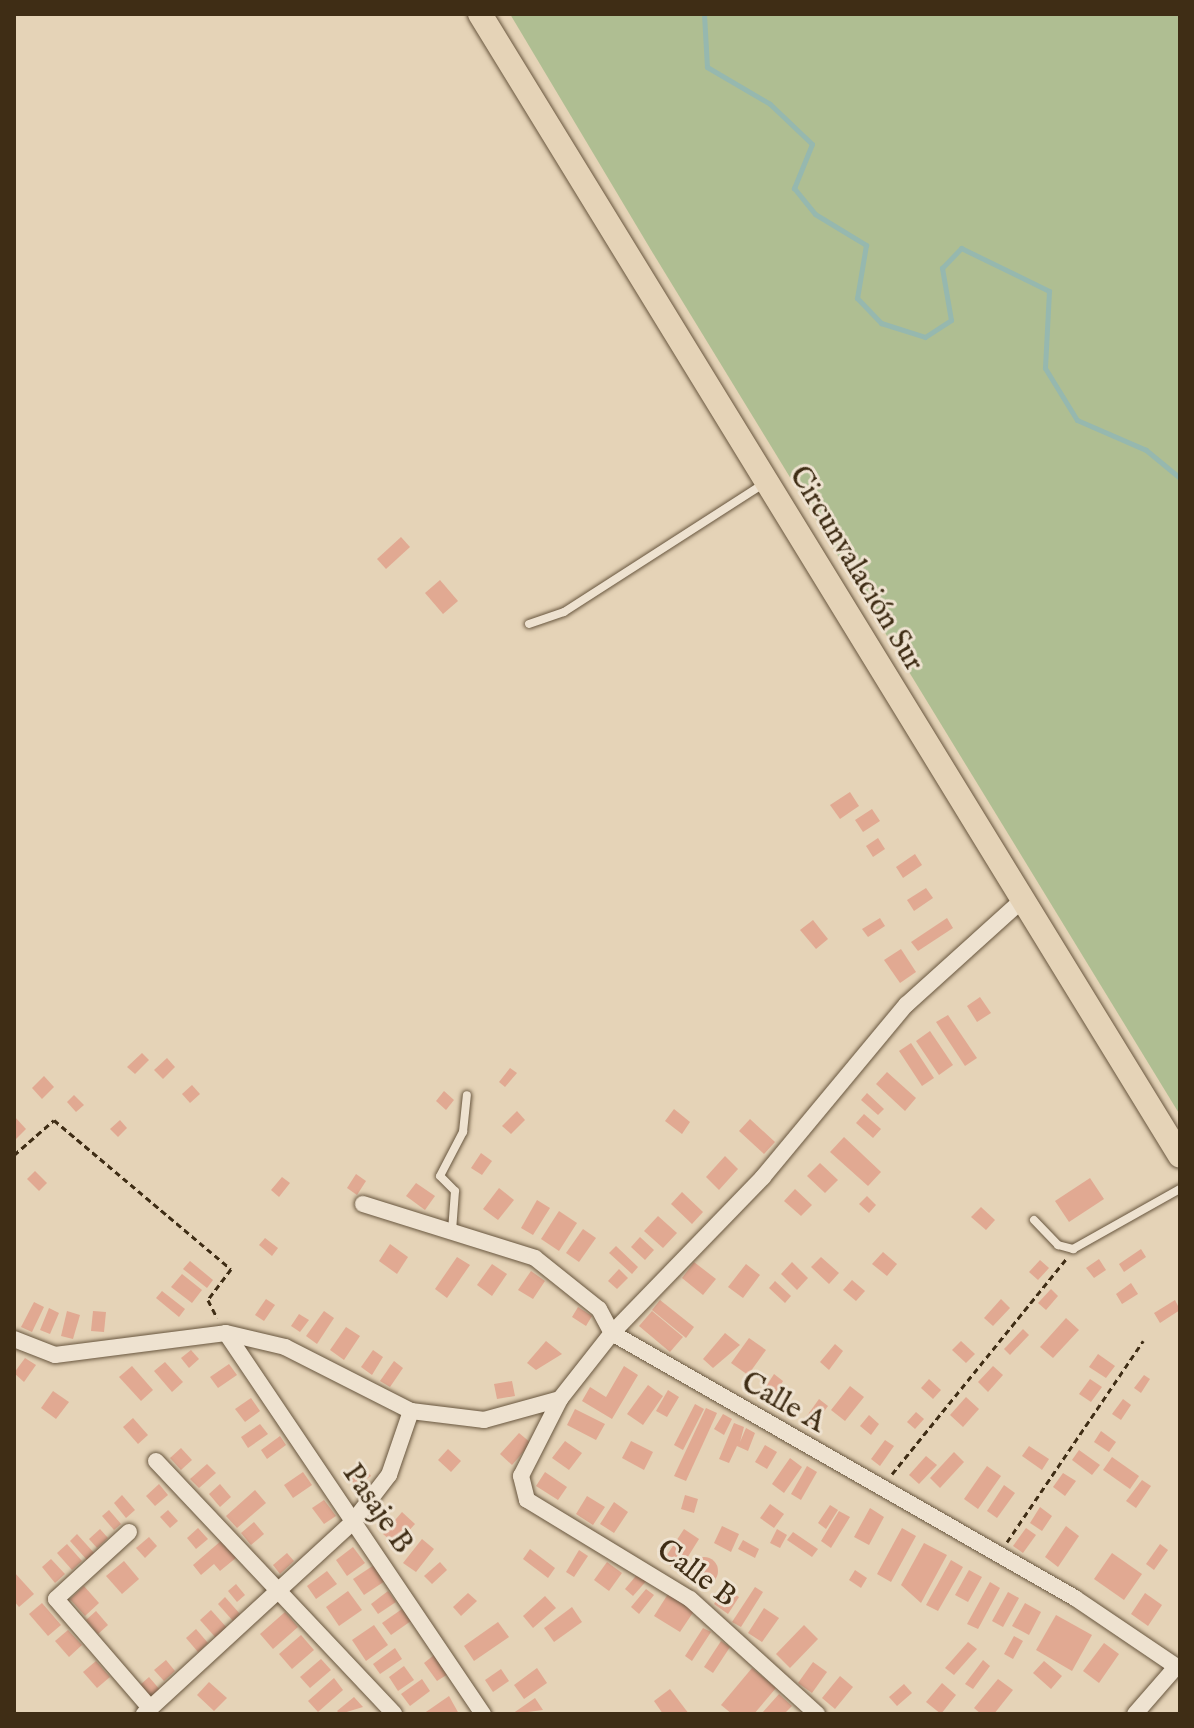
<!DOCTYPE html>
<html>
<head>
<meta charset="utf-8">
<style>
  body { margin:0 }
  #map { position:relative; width:1194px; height:1728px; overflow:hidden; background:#e5d3b7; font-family:"IM FELL English",serif }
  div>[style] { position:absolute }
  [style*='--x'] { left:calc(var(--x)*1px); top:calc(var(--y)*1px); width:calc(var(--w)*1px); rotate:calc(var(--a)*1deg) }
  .green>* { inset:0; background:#afbe92 }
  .stream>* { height:5px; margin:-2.5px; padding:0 2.5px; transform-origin:2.5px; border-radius:2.5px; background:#96b8af }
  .building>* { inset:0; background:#e1a992 }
  .round { border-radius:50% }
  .path>* { height:3px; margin-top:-1.5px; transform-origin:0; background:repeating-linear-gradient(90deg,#3f2d15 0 6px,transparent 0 10px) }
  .roads { filter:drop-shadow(0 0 2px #68563e) drop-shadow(0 0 2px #68563e) }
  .lane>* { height:8px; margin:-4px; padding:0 4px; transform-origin:4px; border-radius:4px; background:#eee2d0 }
  .street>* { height:16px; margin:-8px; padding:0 8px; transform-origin:8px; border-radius:8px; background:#eee2d0 }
  .primary>* { height:24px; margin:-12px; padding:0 12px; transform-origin:12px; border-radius:12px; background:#e5d3b7 }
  span { translate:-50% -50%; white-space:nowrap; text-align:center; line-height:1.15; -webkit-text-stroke:6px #eee2d0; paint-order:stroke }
  .street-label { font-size:30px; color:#3f2d15 }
  .frame { position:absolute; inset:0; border:16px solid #3f2d15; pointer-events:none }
</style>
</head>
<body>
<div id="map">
  <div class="green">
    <i style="clip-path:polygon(510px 14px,1180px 14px,1180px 1115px,651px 250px)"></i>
  </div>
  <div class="stream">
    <i style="--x:704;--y:14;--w:53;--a:86.8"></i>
    <i style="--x:707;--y:67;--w:73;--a:30.4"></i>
    <i style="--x:770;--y:104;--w:58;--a:43.6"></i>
    <i style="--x:812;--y:144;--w:48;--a:112.2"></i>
    <i style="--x:794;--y:188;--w:33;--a:51"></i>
    <i style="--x:815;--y:214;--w:60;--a:31.3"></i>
    <i style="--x:866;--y:245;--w:54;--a:99.6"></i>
    <i style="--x:857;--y:298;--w:35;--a:46"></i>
    <i style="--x:881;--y:323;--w:46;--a:17.7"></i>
    <i style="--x:925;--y:337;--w:31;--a:-33"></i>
    <i style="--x:951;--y:320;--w:53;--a:-99.8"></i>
    <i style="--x:942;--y:268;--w:28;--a:-46"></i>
    <i style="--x:961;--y:248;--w:98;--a:26"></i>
    <i style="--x:1049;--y:291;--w:77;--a:93"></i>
    <i style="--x:1045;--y:368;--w:61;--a:58.4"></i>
    <i style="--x:1077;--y:420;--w:75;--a:23.5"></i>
    <i style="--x:1146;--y:450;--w:44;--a:39.5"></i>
    <i style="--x:1180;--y:478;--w:53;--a:90"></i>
  </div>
  <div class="building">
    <i style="clip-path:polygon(401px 537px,410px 547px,386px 569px,377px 559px)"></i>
    <i style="clip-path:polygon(440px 580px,458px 601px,443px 614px,425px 593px)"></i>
    <i style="clip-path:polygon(850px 792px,859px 806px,840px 819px,830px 805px)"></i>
    <i style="clip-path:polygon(872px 809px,880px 821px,863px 832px,855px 820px)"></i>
    <i style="clip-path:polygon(878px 838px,885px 849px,873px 857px,866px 846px)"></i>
    <i style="clip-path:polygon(915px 854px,922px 865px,903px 878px,896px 867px)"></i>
    <i style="clip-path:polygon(926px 888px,933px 898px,914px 911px,907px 900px)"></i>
    <i style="clip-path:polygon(880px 918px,885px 926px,868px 937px,862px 929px)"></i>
    <i style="clip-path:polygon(947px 918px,953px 928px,918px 951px,911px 942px)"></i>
    <i style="clip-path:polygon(813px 920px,828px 939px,816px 949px,800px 930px)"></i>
    <i style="clip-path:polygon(901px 949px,916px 972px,900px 983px,884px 960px)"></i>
    <i style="clip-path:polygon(980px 997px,991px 1013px,977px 1022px,967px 1006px)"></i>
    <i style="clip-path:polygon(948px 1015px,977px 1058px,965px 1066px,936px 1022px)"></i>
    <i style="clip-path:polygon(930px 1031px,953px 1065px,939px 1075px,916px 1041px)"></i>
    <i style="clip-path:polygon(911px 1043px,934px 1078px,922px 1086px,899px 1051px)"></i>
    <i style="clip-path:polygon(142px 1053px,149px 1060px,135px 1074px,127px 1067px)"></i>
    <i style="clip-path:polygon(167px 1058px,175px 1067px,163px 1079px,154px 1070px)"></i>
    <i style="clip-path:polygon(510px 1068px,517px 1073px,505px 1087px,499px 1082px)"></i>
    <i style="clip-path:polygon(887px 1072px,916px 1098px,905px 1111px,876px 1084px)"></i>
    <i style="clip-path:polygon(44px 1076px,54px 1087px,42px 1099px,32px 1088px)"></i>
    <i style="clip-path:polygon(192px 1085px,200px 1094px,190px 1103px,182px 1094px)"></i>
    <i style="clip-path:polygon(444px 1091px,454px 1100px,446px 1110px,436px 1101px)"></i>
    <i style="clip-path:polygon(867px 1093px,884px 1109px,878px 1115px,861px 1100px)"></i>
    <i style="clip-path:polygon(74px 1095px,84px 1105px,76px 1112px,67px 1102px)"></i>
    <i style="clip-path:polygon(674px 1109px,690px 1122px,682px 1134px,665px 1121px)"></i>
    <i style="clip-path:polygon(517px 1111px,525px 1120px,511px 1134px,502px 1126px)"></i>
    <i style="clip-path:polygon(864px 1114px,881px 1129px,873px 1138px,856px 1123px)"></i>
    <i style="clip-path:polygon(14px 1116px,26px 1129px,16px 1139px,14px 1136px)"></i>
    <i style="clip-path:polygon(750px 1119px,775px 1142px,764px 1154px,739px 1131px)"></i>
    <i style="clip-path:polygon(120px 1120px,127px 1128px,118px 1137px,110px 1129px)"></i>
    <i style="clip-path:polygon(844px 1137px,881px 1172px,868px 1186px,830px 1152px)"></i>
    <i style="clip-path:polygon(481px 1153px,492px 1161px,482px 1175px,471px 1168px)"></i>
    <i style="clip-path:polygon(725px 1156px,738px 1169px,719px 1190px,706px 1177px)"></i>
    <i style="clip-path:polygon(820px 1163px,838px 1180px,825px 1193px,807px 1176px)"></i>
    <i style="clip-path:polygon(35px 1171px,47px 1183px,39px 1191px,27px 1179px)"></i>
    <i style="clip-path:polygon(356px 1174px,366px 1181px,357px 1195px,347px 1188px)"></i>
    <i style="clip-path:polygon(282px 1177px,290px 1183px,279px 1197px,271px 1190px)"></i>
    <i style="clip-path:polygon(1090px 1178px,1104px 1199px,1069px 1222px,1055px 1201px)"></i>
    <i style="clip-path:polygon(416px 1183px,435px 1196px,425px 1210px,406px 1196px)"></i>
    <i style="clip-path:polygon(499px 1188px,514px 1200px,498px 1220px,483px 1209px)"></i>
    <i style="clip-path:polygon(795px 1189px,812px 1205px,801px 1216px,784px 1201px)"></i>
    <i style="clip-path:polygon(682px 1192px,703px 1212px,692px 1224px,671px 1204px)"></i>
    <i style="clip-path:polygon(867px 1196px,876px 1205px,869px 1213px,859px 1204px)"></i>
    <i style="clip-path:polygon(537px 1200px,550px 1208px,533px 1235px,521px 1228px)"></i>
    <i style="clip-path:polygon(981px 1207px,995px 1220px,986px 1230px,971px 1217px)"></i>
    <i style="clip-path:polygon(559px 1211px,577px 1223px,559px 1251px,541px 1239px)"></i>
    <i style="clip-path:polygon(658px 1216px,677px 1233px,663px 1248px,644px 1231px)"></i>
    <i style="clip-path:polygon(583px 1229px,596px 1238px,579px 1262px,566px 1253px)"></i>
    <i style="clip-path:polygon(640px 1237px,654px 1250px,645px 1260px,631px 1247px)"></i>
    <i style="clip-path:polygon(265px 1238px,278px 1248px,272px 1256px,259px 1245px)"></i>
    <i style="clip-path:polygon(390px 1244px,408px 1257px,397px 1274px,379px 1261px)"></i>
    <i style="clip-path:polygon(616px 1246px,638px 1267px,632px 1274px,609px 1253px)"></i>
    <i style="clip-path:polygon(1141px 1249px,1146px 1257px,1124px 1272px,1119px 1264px)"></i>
    <i style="clip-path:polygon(883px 1252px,897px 1264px,887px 1276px,872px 1264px)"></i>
    <i style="clip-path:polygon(457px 1257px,470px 1265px,447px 1298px,435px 1289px)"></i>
    <i style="clip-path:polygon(821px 1257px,839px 1273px,829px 1284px,811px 1267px)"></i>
    <i style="clip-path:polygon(1099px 1259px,1106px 1270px,1094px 1278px,1086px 1268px)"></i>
    <i style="clip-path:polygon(1040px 1260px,1049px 1268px,1038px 1280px,1029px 1272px)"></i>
    <i style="clip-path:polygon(190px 1261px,213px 1280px,207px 1288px,183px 1269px)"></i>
    <i style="clip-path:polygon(694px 1262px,716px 1279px,703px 1295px,682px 1278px)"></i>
    <i style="clip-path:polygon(792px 1262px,808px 1278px,797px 1290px,781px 1274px)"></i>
    <i style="clip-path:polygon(492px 1264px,507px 1274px,492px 1296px,477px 1285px)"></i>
    <i style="clip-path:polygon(746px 1264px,760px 1275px,743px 1298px,728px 1287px)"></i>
    <i style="clip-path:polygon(619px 1269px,628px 1278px,617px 1289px,608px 1281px)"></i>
    <i style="clip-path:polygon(531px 1271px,545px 1281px,533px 1299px,518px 1290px)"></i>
    <i style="clip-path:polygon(182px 1274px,202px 1290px,192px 1303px,171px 1287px)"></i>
    <i style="clip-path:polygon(852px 1280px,865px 1291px,856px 1301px,843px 1290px)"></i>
    <i style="clip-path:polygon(775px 1281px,791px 1296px,785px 1303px,769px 1288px)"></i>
    <i style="clip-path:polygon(1131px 1283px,1138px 1294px,1122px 1304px,1116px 1294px)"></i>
    <i style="clip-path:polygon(1051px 1289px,1058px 1296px,1046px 1310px,1038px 1303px)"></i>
    <i style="clip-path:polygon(162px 1291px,185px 1309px,179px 1317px,156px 1298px)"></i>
    <i style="clip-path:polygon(266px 1299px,275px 1305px,264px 1321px,255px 1315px)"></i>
    <i style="clip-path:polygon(1001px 1299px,1010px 1308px,993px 1326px,984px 1318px)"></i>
    <i style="clip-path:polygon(660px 1300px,694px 1327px,686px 1338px,652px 1310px)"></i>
    <i style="clip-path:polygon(1175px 1300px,1180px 1310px,1160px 1323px,1154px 1313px)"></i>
    <i style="clip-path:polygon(34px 1302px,44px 1307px,32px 1332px,21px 1327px)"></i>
    <i style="clip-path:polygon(578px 1307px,592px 1316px,586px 1326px,572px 1317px)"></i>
    <i style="clip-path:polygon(49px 1308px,59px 1313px,50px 1334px,40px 1330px)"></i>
    <i style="clip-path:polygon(67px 1311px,80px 1315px,73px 1339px,61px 1336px)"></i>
    <i style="clip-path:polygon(93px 1311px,106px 1312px,104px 1332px,91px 1331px)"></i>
    <i style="clip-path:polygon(324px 1311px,334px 1318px,317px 1344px,306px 1336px)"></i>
    <i style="clip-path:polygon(652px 1311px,683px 1337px,670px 1352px,639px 1326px)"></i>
    <i style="clip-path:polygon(299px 1314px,309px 1320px,300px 1332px,291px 1326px)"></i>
    <i style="clip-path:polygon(1066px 1318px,1079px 1330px,1053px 1358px,1040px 1347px)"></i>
    <i style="clip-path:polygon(346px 1327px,360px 1336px,344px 1360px,330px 1350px)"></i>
    <i style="clip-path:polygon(1023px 1329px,1029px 1335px,1010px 1355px,1004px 1349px)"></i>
    <i style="clip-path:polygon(725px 1333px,740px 1345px,713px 1368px,703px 1359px)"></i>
    <i style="clip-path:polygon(749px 1338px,766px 1350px,748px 1375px,731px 1363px)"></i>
    <i style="clip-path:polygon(546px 1341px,562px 1354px,536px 1370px,527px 1363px)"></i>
    <i style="clip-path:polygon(961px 1341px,975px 1354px,966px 1363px,952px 1350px)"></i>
    <i style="clip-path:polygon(835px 1344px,843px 1351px,829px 1370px,820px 1362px)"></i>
    <i style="clip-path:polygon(191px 1350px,199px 1359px,189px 1368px,181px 1358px)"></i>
    <i style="clip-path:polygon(373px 1350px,383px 1357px,372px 1375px,361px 1367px)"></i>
    <i style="clip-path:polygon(1098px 1354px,1115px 1366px,1106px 1378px,1089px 1367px)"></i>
    <i style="clip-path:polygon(25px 1358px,36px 1365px,24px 1382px,14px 1373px)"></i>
    <i style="clip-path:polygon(394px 1361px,403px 1368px,390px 1387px,380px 1381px)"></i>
    <i style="clip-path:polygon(165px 1362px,183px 1382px,172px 1392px,154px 1371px)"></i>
    <i style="clip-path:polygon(229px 1364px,237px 1375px,218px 1388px,210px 1377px)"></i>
    <i style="clip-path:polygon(132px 1366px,153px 1390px,141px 1401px,119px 1377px)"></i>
    <i style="clip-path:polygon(624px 1366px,638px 1375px,612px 1419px,582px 1401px,590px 1387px,606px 1397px)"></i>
    <i style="clip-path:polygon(993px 1366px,1003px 1375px,988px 1392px,978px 1382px)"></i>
    <i style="clip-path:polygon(774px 1374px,783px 1381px,770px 1402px,760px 1396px)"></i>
    <i style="clip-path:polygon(1144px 1375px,1150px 1379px,1141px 1393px,1134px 1388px)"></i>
    <i style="clip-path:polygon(929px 1379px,941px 1390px,933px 1399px,921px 1388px)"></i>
    <i style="clip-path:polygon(1090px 1379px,1102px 1387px,1091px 1402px,1079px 1394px)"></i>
    <i style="clip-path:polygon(512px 1381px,515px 1396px,497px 1399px,494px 1384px)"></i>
    <i style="clip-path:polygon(648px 1385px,663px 1396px,643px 1425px,627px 1414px)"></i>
    <i style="clip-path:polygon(850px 1386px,864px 1397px,845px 1421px,831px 1410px)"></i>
    <i style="clip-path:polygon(668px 1390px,679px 1397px,667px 1417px,656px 1411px)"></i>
    <i style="clip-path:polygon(53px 1391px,69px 1402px,56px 1419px,41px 1408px)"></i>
    <i style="clip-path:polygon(966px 1397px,979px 1409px,963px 1427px,950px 1415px)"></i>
    <i style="clip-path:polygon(251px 1398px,260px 1411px,245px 1422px,235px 1409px)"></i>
    <i style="clip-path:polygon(819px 1399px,828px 1406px,813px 1426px,804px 1420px)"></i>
    <i style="clip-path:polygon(1123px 1399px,1131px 1405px,1121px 1420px,1112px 1414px)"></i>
    <i style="clip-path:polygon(695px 1404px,704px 1409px,683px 1450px,674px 1445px)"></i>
    <i style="clip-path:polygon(706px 1408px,717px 1413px,686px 1481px,674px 1476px)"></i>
    <i style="clip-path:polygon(575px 1409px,605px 1424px,596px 1440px,567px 1425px)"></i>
    <i style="clip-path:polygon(916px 1412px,924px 1419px,915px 1429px,907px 1422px)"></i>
    <i style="clip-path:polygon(723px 1414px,732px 1419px,724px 1435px,714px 1429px)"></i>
    <i style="clip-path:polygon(869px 1415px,879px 1424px,871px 1435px,860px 1426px)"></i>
    <i style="clip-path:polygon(133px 1418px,148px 1435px,138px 1444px,123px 1427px)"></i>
    <i style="clip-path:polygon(734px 1423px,744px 1427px,740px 1442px,746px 1428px,755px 1433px,748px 1451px,737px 1446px,729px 1463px,719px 1459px)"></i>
    <i style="clip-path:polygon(260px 1424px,268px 1434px,248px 1448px,241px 1437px)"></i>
    <i style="clip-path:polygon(1101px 1431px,1116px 1442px,1109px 1452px,1094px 1442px)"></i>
    <i style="clip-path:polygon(519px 1433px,531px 1443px,512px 1465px,500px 1454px)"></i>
    <i style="clip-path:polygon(280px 1436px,286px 1445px,267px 1459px,261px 1450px)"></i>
    <i style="clip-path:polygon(885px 1440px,894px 1446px,880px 1466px,871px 1459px)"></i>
    <i style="clip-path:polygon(565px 1441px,582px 1453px,569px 1470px,552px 1458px)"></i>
    <i style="clip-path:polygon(631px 1441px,653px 1452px,644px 1470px,622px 1458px)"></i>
    <i style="clip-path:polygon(765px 1445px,777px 1452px,767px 1469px,755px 1462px)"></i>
    <i style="clip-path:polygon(1029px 1446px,1049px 1459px,1042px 1470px,1022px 1456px)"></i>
    <i style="clip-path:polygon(181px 1448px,192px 1460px,181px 1470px,170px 1458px)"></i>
    <i style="clip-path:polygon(448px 1449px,461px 1461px,451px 1472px,438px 1460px)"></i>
    <i style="clip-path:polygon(1079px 1450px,1100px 1465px,1092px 1475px,1072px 1460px)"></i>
    <i style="clip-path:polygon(954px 1452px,964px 1462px,940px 1488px,930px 1478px)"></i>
    <i style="clip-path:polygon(926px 1456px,937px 1465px,919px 1484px,909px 1475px)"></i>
    <i style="clip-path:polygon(1112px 1457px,1139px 1476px,1130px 1489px,1103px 1470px)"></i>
    <i style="clip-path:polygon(790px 1458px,802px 1467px,784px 1493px,772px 1484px)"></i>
    <i style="clip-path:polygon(361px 1462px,371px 1476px,356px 1487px,346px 1473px)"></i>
    <i style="clip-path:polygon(207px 1464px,216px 1473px,199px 1488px,190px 1479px)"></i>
    <i style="clip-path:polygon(807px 1466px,817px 1472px,801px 1500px,791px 1494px)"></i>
    <i style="clip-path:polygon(987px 1466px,1001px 1476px,978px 1509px,964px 1499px)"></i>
    <i style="clip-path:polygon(303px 1472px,312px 1485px,293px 1498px,284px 1485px)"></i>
    <i style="clip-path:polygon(545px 1472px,567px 1487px,558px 1500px,536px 1486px)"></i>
    <i style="clip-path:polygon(1063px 1473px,1076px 1481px,1065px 1496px,1053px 1487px)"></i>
    <i style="clip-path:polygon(1142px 1480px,1151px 1486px,1136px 1508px,1126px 1501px)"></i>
    <i style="clip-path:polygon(159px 1484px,168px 1495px,155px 1506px,146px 1496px)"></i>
    <i style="clip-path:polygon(220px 1484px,231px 1497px,220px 1507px,209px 1494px)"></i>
    <i style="clip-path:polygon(1004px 1485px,1015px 1493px,997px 1518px,987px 1511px)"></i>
    <i style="clip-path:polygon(255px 1490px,266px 1503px,237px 1528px,226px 1516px)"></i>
    <i style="clip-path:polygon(122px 1495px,135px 1510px,126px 1518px,114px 1503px)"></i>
    <i style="clip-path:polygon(685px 1495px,698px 1499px,694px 1513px,681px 1509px)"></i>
    <i style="clip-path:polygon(587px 1496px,605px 1507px,593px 1525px,576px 1514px)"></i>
    <i style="clip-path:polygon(324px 1500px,336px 1516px,324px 1524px,312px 1508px)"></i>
    <i style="clip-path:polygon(614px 1502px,628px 1512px,614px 1533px,600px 1524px)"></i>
    <i style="clip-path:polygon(770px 1504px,784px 1514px,774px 1528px,760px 1518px)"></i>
    <i style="clip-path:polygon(830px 1505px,838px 1510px,826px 1529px,818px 1523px)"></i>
    <i style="clip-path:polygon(1040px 1507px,1052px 1516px,1042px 1531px,1030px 1523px)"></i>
    <i style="clip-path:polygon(870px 1508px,884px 1517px,869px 1545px,854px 1537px)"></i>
    <i style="clip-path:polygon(109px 1510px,121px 1524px,114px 1530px,102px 1516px)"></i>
    <i style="clip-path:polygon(168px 1510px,178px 1521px,170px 1528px,160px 1517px)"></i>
    <i style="clip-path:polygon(839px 1511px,850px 1517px,831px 1548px,821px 1541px)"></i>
    <i style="clip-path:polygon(402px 1512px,415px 1524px,396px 1545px,383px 1534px)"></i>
    <i style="clip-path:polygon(254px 1522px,264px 1534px,251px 1545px,241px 1533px)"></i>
    <i style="clip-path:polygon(722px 1526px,739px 1534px,731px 1552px,714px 1543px)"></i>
    <i style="clip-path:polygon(1066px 1526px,1079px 1536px,1058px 1567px,1045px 1557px)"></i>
    <i style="clip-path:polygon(198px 1528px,208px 1539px,196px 1549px,187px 1538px)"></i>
    <i style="clip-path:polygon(902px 1528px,916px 1536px,891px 1582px,877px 1574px)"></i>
    <i style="clip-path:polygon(1026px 1528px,1036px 1535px,1023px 1553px,1013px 1546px)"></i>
    <i style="clip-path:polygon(100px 1529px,108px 1538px,97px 1548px,89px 1539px)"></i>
    <i style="clip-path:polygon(684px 1529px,699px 1539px,679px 1571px,663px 1561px)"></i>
    <i style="clip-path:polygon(777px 1529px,787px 1535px,780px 1548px,770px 1543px)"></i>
    <i style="clip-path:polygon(793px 1532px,818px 1549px,812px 1557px,787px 1540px)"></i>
    <i style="clip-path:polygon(77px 1534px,95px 1554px,87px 1560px,70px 1541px)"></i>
    <i style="clip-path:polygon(149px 1537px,157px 1546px,145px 1558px,136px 1548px)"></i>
    <i style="clip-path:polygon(422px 1539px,434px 1549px,416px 1572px,403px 1563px)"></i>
    <i style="clip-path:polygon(222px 1540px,237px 1557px,220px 1571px,214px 1564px,201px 1575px,193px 1565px)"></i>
    <i style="clip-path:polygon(743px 1540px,759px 1549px,755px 1558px,738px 1549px)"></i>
    <i style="clip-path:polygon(924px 1543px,947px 1555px,921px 1603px,901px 1585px)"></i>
    <i style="clip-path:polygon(67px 1544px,82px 1561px,72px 1570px,57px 1553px)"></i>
    <i style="clip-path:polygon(1160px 1544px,1168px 1550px,1154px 1570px,1146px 1564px)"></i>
    <i style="clip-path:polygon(353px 1547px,365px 1563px,347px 1576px,336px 1560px)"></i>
    <i style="clip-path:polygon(530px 1549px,555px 1568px,548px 1578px,523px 1559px)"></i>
    <i style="clip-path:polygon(579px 1550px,588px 1556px,574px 1577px,566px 1572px)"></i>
    <i style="clip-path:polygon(287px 1553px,294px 1561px,280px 1574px,273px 1565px)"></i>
    <i style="clip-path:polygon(1112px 1553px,1142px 1574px,1124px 1600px,1094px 1579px)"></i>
    <i class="round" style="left:690px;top:1557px;width:28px;height:28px"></i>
    <i style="clip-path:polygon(51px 1559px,65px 1574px,55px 1583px,42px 1567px)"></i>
    <i style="clip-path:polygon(951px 1560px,963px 1567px,938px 1611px,926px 1605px)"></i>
    <i style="clip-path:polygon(124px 1561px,139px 1579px,122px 1594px,106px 1576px)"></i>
    <i style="clip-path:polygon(440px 1562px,447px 1570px,432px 1584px,424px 1576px)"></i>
    <i style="clip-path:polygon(607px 1562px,622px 1573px,609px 1591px,594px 1580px)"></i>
    <i style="clip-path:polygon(374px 1565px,385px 1581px,364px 1595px,353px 1579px)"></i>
    <i style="clip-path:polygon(855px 1570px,867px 1578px,861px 1588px,849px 1580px)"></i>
    <i style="clip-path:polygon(969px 1570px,982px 1577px,968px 1602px,955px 1595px)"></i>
    <i style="clip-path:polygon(327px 1571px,337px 1584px,316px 1599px,307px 1586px)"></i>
    <i style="clip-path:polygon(640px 1571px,649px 1578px,633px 1596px,625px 1589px)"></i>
    <i style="clip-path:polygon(14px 1572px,34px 1594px,19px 1607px,14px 1601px)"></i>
    <i style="clip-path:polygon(990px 1582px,1000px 1588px,978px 1629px,967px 1624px)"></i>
    <i style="clip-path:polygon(236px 1584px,245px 1595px,237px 1602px,228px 1591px)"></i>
    <i style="clip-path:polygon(84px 1586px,99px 1603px,85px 1616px,70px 1599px)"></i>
    <i style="clip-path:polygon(755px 1587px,763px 1592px,741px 1627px,732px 1622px)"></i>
    <i style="clip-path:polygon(724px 1588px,739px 1597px,728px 1614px,714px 1604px)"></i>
    <i style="clip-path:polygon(646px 1589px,654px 1595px,639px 1614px,631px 1607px)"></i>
    <i style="clip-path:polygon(348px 1591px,362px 1610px,339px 1626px,326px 1607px)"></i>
    <i style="clip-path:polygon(388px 1591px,396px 1602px,378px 1614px,371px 1604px)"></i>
    <i style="clip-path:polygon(1008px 1592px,1019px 1598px,1003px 1627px,992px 1621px)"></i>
    <i style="clip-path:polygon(468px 1593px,477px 1601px,461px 1616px,453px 1607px)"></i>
    <i style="clip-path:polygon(1145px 1593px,1162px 1605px,1148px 1626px,1131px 1614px)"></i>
    <i style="clip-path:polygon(668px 1594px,694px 1611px,680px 1632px,654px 1616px)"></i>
    <i style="clip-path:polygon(545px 1596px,556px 1608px,533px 1628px,523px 1616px)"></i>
    <i style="clip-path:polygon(225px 1597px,240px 1614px,233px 1621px,218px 1604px)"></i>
    <i style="clip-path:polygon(42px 1603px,61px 1625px,48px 1636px,29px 1614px)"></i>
    <i style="clip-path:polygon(1025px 1603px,1041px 1612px,1029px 1635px,1012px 1626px)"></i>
    <i style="clip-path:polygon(572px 1607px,582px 1622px,554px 1642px,544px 1628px)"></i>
    <i style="clip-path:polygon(764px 1608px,779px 1618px,762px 1642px,748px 1633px)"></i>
    <i style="clip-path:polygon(402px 1609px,411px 1621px,391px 1635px,382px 1623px)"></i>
    <i style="clip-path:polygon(211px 1610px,228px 1629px,216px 1638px,200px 1620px)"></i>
    <i style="clip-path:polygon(96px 1611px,108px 1625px,98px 1634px,86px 1620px)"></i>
    <i style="clip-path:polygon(285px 1612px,298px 1627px,273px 1649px,260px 1634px)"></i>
    <i style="clip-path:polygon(1056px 1615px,1092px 1635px,1072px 1671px,1036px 1650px)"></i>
    <i style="clip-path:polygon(498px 1622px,509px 1637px,474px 1661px,464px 1646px)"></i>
    <i style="clip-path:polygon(374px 1625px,388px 1645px,366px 1661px,352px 1640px)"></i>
    <i style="clip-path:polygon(804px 1625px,818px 1639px,790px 1668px,776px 1654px)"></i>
    <i style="clip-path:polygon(703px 1628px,711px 1632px,692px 1661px,685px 1656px)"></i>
    <i style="clip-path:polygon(196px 1629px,208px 1643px,198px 1652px,186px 1638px)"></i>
    <i style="clip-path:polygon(68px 1630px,82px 1645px,69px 1657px,55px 1641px)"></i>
    <i style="clip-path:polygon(301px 1635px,314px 1650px,292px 1669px,279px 1654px)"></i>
    <i style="clip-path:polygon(1014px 1636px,1023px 1641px,1013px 1659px,1004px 1654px)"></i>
    <i style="clip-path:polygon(721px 1641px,730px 1647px,713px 1673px,704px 1667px)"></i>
    <i style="clip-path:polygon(968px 1642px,977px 1649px,954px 1675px,945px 1668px)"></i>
    <i style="clip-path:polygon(1104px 1643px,1119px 1654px,1099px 1683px,1083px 1671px)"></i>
    <i style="clip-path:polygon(395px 1648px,402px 1659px,380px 1674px,373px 1664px)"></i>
    <i style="clip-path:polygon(434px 1655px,448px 1674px,437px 1681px,424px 1663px)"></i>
    <i style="clip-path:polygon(321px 1659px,331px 1670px,310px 1688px,300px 1677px)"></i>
    <i style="clip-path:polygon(166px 1660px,175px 1671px,164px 1681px,154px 1670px)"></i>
    <i style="clip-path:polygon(983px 1660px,990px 1666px,973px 1689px,965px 1684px)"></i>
    <i style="clip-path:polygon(96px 1661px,110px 1677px,97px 1688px,83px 1672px)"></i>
    <i style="clip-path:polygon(1044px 1661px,1062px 1676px,1051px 1689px,1033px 1673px)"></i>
    <i style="clip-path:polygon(813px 1662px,827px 1672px,812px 1693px,798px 1683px)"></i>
    <i style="clip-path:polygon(404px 1666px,414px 1680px,398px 1691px,389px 1677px)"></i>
    <i style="clip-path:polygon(537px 1668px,547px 1683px,524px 1699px,514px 1685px)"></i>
    <i style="clip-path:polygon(752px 1668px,776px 1688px,754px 1714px,732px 1714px,721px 1705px)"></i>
    <i style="clip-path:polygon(501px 1669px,509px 1681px,493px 1692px,485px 1680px)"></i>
    <i style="clip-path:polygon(840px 1676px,853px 1687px,835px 1709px,822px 1698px)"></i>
    <i style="clip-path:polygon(149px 1677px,161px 1691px,152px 1698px,140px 1685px)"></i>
    <i style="clip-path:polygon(334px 1678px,343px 1690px,318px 1712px,308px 1701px)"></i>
    <i style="clip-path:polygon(422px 1679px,430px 1691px,410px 1706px,401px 1694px)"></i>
    <i style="clip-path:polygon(998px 1679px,1013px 1690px,994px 1714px,981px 1714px,974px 1708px)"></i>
    <i style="clip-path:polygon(209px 1682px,227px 1698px,214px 1711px,197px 1695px)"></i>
    <i style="clip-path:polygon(942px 1683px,956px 1695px,941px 1714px,926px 1702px)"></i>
    <i style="clip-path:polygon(904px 1684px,912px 1693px,897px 1706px,889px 1697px)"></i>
    <i style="clip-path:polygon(670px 1689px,689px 1714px,663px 1714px,654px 1701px)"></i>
    <i style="clip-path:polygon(779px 1694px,792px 1706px,784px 1714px,761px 1714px)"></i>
    <i style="clip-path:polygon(449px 1696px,459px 1714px,423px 1714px)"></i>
    <i style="clip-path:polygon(354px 1697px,363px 1707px,340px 1714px,337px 1711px)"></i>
    <i style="clip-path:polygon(535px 1698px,543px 1710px,512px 1714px)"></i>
  </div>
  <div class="path">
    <i style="--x:14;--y:1155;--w:53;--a:-41.2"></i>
    <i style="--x:54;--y:1120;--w:231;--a:40.1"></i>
    <i style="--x:231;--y:1269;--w:39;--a:127"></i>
    <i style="--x:208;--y:1300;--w:20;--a:63"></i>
    <i style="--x:892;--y:1474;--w:277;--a:-51"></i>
    <i style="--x:1007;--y:1542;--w:243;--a:-55.9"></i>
  </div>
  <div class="roads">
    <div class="lane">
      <i style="--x:529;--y:624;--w:37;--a:-19"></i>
      <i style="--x:564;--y:612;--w:237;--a:-32.7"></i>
      <i style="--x:1034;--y:1220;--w:35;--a:46"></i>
      <i style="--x:1058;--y:1245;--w:16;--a:15"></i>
      <i style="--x:1073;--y:1249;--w:123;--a:-29.3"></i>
      <i style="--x:452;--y:1231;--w:40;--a:-85.7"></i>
      <i style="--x:455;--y:1191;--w:21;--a:-135"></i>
      <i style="--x:440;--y:1176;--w:50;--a:-62.4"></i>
      <i style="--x:463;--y:1132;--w:37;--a:-84"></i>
    </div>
    <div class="street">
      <i style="--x:363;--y:1204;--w:180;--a:17.4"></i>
      <i style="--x:535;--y:1258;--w:82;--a:38.6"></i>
      <i style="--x:599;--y:1309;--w:27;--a:62"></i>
      <i style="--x:612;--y:1333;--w:533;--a:29.78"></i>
      <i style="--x:1075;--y:1598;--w:127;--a:34.1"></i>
      <i style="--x:226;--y:1333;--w:460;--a:56"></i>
      <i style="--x:14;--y:1339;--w:44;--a:21.3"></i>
      <i style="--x:55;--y:1355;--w:172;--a:-7.3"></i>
      <i style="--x:226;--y:1333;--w:61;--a:13.3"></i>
      <i style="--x:285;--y:1347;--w:141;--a:26.9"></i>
      <i style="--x:411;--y:1411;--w:74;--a:7"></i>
      <i style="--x:484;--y:1420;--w:79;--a:-15.4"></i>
      <i style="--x:156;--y:1461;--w:347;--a:46.7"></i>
      <i style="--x:129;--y:1532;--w:99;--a:137.5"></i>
      <i style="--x:56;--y:1599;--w:144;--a:49.2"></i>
      <i style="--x:144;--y:1714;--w:282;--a:-42.6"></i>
      <i style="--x:352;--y:1523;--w:61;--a:-52.4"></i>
      <i style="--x:389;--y:1475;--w:68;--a:-71"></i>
      <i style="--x:817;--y:1714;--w:171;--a:-137.8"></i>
      <i style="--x:690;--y:1599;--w:191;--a:-148.7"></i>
      <i style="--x:527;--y:1500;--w:25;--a:-104"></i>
      <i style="--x:521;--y:1476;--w:86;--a:-63.1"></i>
      <i style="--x:560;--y:1399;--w:84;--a:-51.8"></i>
      <i style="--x:612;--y:1333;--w:217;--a:-45.9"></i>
      <i style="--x:763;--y:1177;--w:224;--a:-50.3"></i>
      <i style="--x:906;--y:1005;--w:152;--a:-42.1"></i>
      <i style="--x:1135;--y:1714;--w:62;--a:-48.9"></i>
    </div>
    <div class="primary">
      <i style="--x:480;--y:14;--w:1339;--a:58.49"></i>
    </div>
  </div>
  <div class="street-label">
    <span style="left:856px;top:569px;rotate:59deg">Circunvalación Sur</span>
    <span style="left:783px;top:1403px;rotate:30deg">Calle A</span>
    <span style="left:377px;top:1509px;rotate:56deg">Pasaje B</span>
    <span style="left:696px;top:1574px;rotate:37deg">Calle B</span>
  </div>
  <div class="frame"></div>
</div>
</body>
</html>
